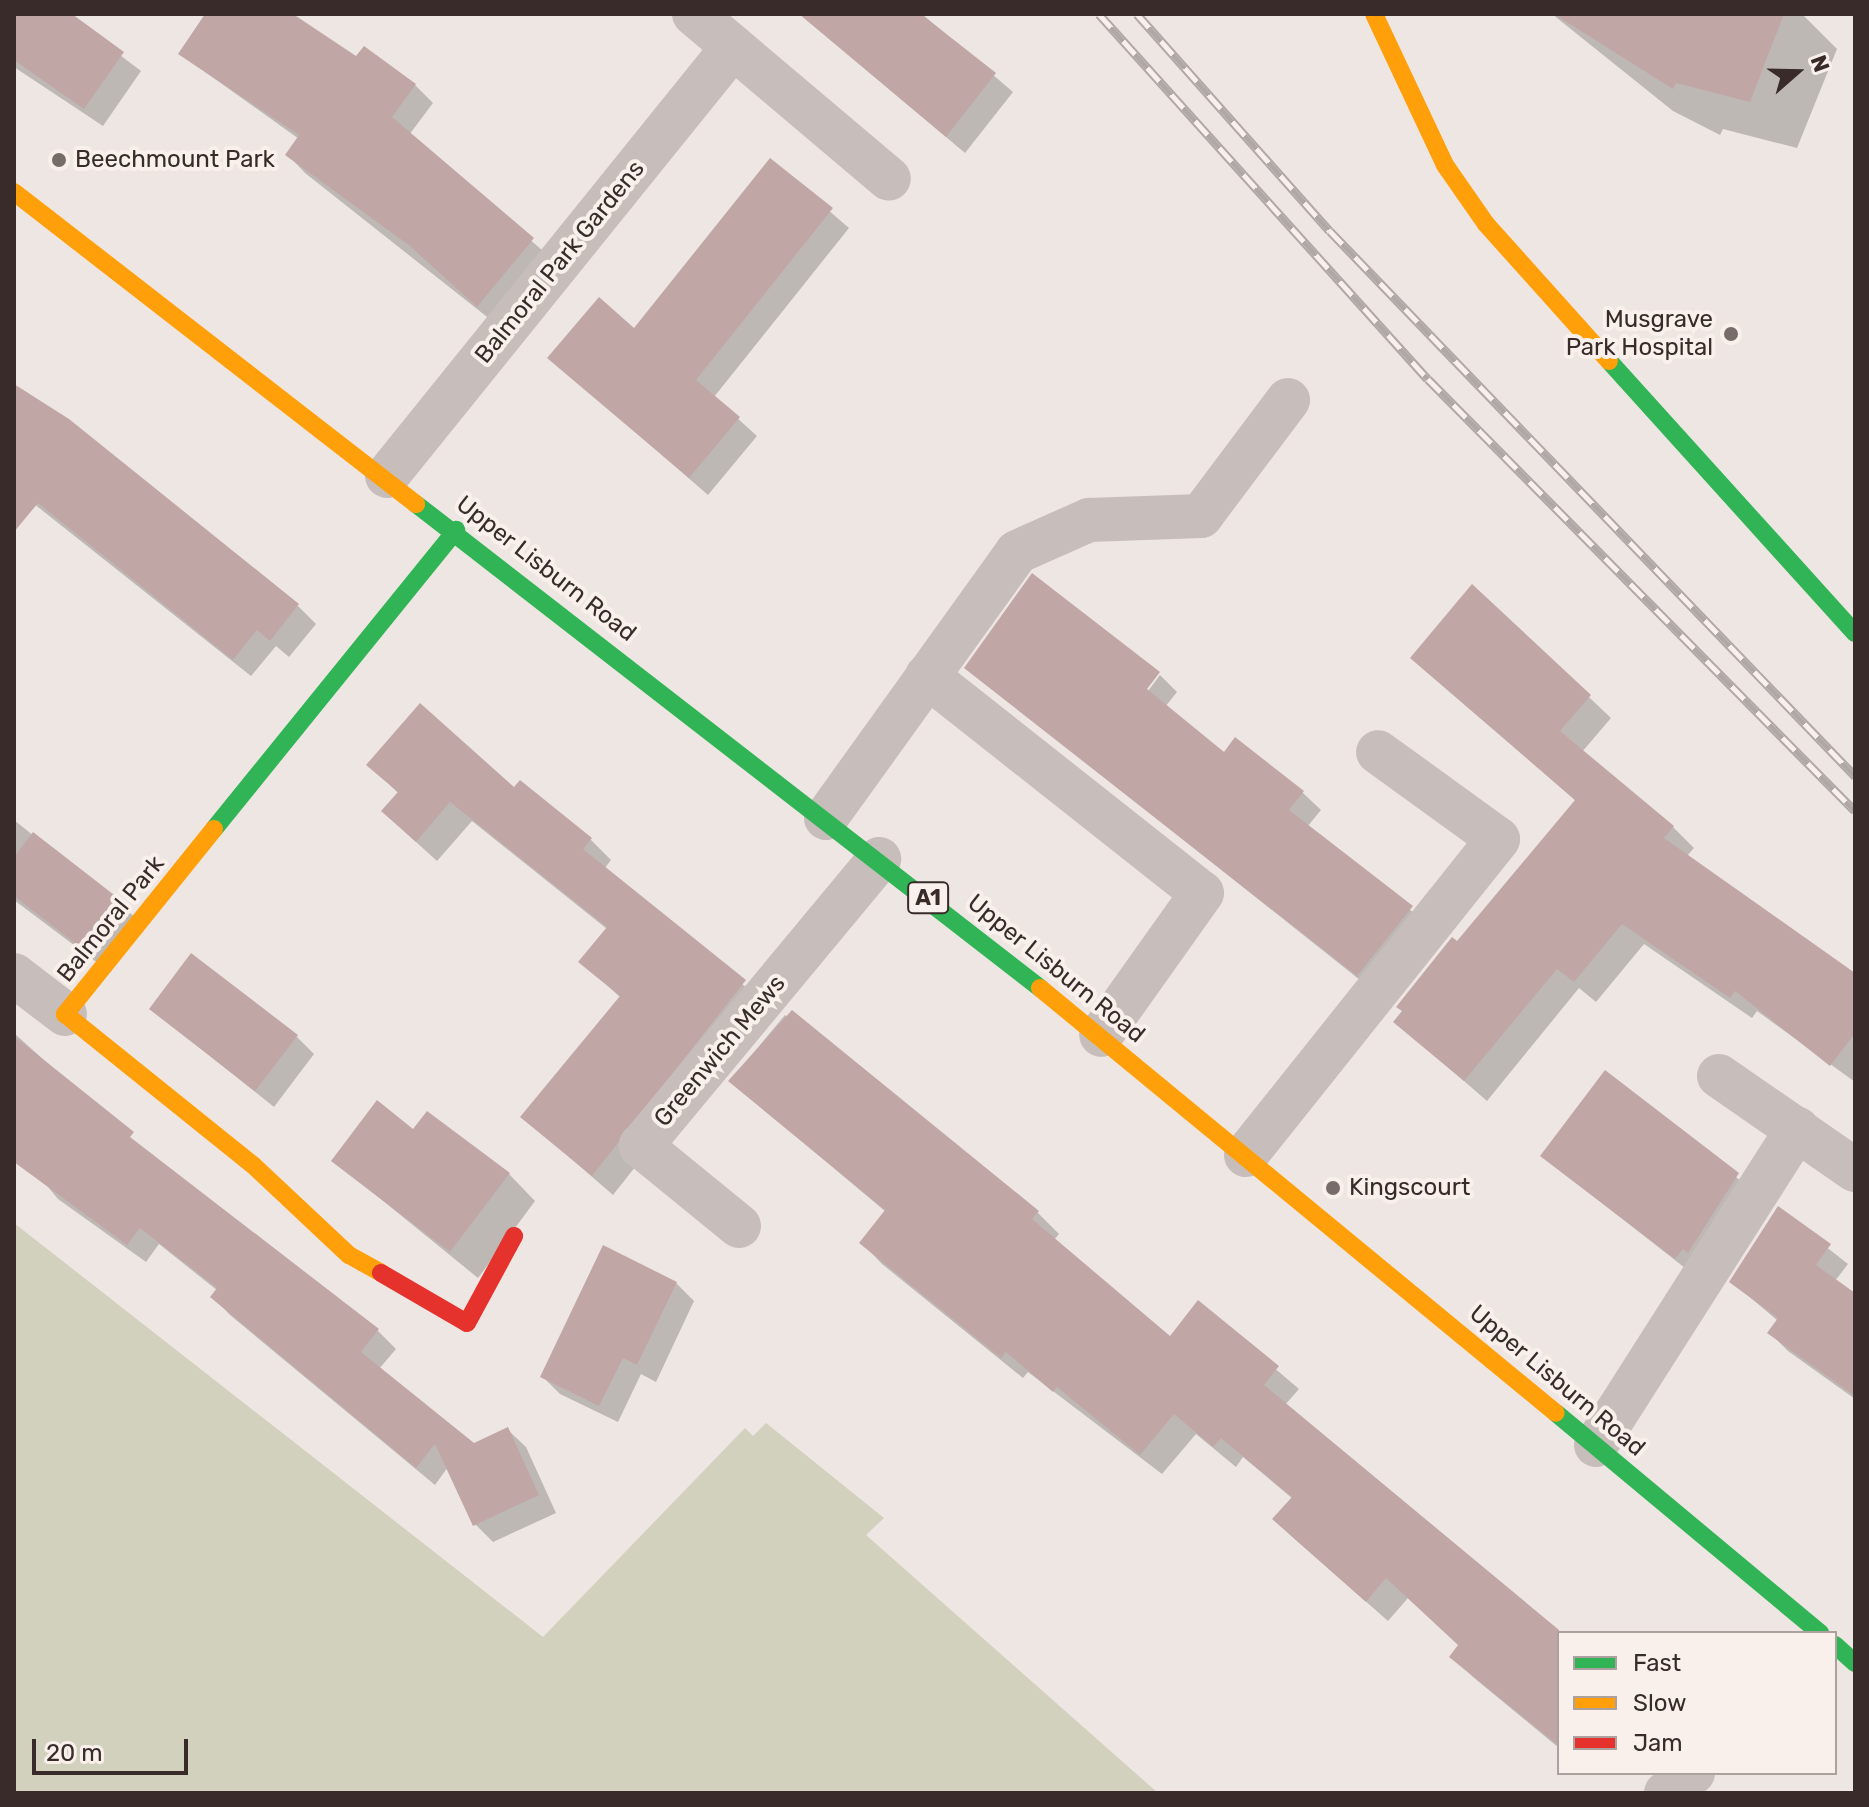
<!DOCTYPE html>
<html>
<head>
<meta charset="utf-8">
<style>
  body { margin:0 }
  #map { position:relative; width:1869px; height:1807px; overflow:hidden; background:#eee6e2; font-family:Rubik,sans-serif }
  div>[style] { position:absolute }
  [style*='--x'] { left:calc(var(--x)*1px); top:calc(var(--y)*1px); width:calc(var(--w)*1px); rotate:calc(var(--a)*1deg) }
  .green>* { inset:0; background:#d2d1bd }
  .shadow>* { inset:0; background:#0003 }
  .building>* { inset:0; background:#c0a7a5 }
  .street>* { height:44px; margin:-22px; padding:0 22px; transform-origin:22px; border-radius:22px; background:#c7bebb }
  .fast>* { height:18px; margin:-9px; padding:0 9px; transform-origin:9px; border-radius:9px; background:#30b455 }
  .slow>* { height:18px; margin:-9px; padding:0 9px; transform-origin:9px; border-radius:9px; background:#ff9f0a }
  .jam>* { height:18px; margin:-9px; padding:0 9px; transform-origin:9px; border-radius:9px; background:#e5322d }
  .rail>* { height:9px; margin-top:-4.5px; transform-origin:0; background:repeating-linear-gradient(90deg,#f9f0eb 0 18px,#afa8a6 0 36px); box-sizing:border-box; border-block:2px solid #afa8a6 }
  .dots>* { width:22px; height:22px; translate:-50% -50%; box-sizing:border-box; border:4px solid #f9f0eb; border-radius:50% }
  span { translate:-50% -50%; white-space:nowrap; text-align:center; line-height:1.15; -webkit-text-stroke:8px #f9f0eb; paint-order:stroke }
  .shield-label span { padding:2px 6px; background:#f9f0eb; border:2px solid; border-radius:6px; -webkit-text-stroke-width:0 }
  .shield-label { font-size:22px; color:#382b2a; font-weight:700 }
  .poi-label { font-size:24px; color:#382b2a }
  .left { translate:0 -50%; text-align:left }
  .right { translate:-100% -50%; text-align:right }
  .street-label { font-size:24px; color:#382b2a }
  .frame { position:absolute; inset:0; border:16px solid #382b2a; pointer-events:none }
  .legend { position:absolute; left:1557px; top:1631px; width:280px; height:144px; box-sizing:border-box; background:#f9f0eb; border:2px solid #aca19e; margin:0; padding:10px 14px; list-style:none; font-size:24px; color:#382b2a }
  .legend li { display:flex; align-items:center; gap:16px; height:40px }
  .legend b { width:40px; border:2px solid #aca19e }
  .north { position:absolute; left:1757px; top:32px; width:80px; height:80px; -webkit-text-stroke:6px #f9f0eb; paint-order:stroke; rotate:70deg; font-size:22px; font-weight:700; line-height:32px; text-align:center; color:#382b2a }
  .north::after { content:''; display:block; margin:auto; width:28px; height:36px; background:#382b2a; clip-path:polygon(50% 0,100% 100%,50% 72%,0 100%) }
  .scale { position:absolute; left:32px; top:1739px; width:156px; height:36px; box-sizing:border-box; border:4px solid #382b2a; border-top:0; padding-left:10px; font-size:24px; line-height:28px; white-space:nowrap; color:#382b2a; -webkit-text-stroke:6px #f9f0eb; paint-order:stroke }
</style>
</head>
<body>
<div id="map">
  <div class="green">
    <i style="clip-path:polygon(14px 1223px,543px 1637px,745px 1428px,753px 1436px,766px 1423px,884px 1518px,866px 1535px,1158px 1793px,14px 1793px)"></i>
  </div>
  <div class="shadow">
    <i style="clip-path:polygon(14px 14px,66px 14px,141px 71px,103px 126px,14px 67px)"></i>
    <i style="clip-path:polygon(207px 14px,290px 14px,356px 59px,415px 85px,433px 103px,409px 135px,550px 257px,496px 324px,305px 173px,288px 155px,299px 139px,180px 54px)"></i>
    <i style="clip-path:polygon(800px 14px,922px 14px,1013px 92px,965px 153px)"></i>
    <i style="clip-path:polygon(1552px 14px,1802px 14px,1837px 49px,1797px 148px,1723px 129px,1720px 135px,1673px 111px)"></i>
    <i style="clip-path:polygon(771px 161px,849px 228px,714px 397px,757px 436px,708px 495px,550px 358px,634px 330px)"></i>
    <i style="clip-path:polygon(14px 386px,68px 420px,298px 606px,316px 624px,289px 657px,276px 646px,251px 676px,14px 488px)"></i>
    <i style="clip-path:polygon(1473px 587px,1611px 718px,1582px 752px,1673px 827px,1694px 848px,1687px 856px,1855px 980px,1855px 1082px,1757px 1011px,1752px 1018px,1644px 944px,1596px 1002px,1579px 988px,1487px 1101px,1396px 1022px,1576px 801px,1413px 658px)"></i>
    <i style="clip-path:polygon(967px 668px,1142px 699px,1160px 675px,1177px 692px,1165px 707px,1224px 755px,1236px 740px,1303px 793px,1321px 810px,1307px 827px,1429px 925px,1375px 992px)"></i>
    <i style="clip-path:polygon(369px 764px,515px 790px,590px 839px,611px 860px,604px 869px,765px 1003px,613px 1195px,523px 1117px,621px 998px,581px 961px,607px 929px,472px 821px,437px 861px,405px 832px,399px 794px)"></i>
    <i style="clip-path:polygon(14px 820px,135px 917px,99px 964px,14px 900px)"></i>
    <i style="clip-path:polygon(151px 1009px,297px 1037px,314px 1054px,274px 1107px)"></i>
    <i style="clip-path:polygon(785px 1015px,1038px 1213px,1059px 1234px,1054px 1240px,1170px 1339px,1198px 1303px,1299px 1389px,1285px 1405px,1559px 1633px,1559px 1748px,1473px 1677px,1452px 1656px,1460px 1646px,1408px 1598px,1388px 1621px,1296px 1540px,1275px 1519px,1293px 1499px,1243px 1457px,1236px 1467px,1196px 1434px,1162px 1474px,1028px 1372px,1023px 1378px,882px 1264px,861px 1242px,886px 1212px,730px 1081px)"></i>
    <i style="clip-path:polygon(14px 1033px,148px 1154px,378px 1331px,396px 1349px,379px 1369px,474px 1445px,508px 1430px,526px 1447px,556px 1513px,493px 1542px,475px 1524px,448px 1467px,435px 1485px,230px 1315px,213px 1297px,218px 1291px,159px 1244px,146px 1262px,58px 1199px,14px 1146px)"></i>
    <i style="clip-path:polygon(1605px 1073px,1756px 1193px,1694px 1275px,1542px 1156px)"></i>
    <i style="clip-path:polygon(414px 1132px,509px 1174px,535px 1201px,478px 1278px,334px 1161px)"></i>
    <i style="clip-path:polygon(1778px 1209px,1848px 1264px,1835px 1281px,1855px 1295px,1855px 1399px,1788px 1351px,1770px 1333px,1778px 1321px,1732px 1282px)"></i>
    <i style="clip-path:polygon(676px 1283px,694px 1301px,656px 1382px,641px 1374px,618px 1422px,560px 1394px,542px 1376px)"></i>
  </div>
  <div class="building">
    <i style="clip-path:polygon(14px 14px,72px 14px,124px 52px,84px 109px,14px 60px)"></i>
    <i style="clip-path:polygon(205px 14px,293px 14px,356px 56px,364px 46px,416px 84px,392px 117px,534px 238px,477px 307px,410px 246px,285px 155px,299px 135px,178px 54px)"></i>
    <i style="clip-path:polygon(799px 14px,921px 14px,996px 73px,946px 137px)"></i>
    <i style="clip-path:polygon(1554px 14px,1784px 14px,1750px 102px,1676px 83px,1673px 89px)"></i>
    <i style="clip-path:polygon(770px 158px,833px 208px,696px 380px,740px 417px,689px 478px,547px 358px,599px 297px,634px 328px)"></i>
    <i style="clip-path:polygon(14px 384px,69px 419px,299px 604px,270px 641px,257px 630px,233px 660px,38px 503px,14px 532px)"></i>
    <i style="clip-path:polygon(1032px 573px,1160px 672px,1147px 689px,1224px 752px,1235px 737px,1304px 791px,1289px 810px,1413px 906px,1357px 976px,964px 668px)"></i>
    <i style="clip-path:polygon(1472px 584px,1591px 695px,1560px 731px,1674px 826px,1664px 838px,1855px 973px,1855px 1033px,1830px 1066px,1735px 991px,1730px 998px,1622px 924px,1574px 982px,1557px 969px,1464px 1081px,1393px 1022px,1402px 1011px,1396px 1007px,1452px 937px,1457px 941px,1575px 800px,1410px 658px)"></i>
    <i style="clip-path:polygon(420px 703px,514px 787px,520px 780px,592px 838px,583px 849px,746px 980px,592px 1176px,520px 1117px,620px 996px,578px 962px,607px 927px,450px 802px,416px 842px,381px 811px,398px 792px,366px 765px)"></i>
    <i style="clip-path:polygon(33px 832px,118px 898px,80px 947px,14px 896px,14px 857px)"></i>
    <i style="clip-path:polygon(191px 953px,298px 1035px,255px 1091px,149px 1009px)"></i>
    <i style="clip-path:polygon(792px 1010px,1039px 1211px,1032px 1219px,1170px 1336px,1198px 1300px,1279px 1366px,1264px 1385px,1559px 1630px,1559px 1746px,1449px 1657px,1458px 1645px,1386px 1578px,1366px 1602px,1272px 1519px,1292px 1497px,1221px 1438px,1213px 1447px,1174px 1414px,1140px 1455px,1057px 1387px,1053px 1392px,1006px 1352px,1001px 1358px,859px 1243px,885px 1210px,728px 1081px)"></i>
    <i style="clip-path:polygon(14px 1036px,134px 1132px,130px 1137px,379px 1329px,361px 1352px,474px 1443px,508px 1427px,539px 1495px,473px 1526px,435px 1444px,416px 1468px,210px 1297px,217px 1288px,140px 1228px,127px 1245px,14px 1162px)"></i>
    <i style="clip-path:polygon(1605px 1070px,1739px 1173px,1688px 1253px,1683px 1249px,1675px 1259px,1540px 1156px)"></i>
    <i style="clip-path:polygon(377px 1100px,413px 1129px,427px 1111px,510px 1173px,450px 1252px,331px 1161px)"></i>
    <i style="clip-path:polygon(1778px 1206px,1831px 1244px,1816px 1265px,1855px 1293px,1855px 1396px,1767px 1333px,1778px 1318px,1729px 1282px)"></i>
    <i style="clip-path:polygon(603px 1245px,677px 1282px,637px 1365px,623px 1358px,599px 1406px,540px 1377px)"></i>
  </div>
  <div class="street">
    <i style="--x:694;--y:14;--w:255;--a:40.2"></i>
    <i style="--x:387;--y:476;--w:551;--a:-51.11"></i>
    <i style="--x:927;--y:676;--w:350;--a:38.3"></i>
    <i style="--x:1202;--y:893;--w:174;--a:125.4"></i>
    <i style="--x:826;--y:818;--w:327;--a:-54.3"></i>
    <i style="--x:1017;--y:552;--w:79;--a:-24"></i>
    <i style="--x:1089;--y:520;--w:112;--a:-2"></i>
    <i style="--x:1201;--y:516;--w:145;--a:-53.1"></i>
    <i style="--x:14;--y:975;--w:64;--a:37.4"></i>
    <i style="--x:1719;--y:1076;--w:165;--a:34.7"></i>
    <i style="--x:1246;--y:1155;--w:404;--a:-51.4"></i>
    <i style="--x:1498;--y:839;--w:148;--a:-144.1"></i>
    <i style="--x:739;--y:1226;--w:127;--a:-140.8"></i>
    <i style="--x:641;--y:1146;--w:373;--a:-50.3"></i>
    <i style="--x:1596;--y:1445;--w:375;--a:-57.5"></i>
    <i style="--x:1666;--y:1793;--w:34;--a:-37"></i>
  </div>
  <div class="fast">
    <i style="--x:1609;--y:361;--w:367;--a:47.9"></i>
    <i style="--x:416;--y:504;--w:790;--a:37.8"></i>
    <i style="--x:214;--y:829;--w:385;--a:-51"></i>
    <i style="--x:1556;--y:1413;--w:344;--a:39.8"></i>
    <i style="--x:1835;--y:1645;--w:27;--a:42"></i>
  </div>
  <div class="slow">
    <i style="--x:1374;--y:14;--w:167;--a:64.8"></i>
    <i style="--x:1445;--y:165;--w:72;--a:55.2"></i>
    <i style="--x:1486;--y:224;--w:184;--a:48.1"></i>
    <i style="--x:14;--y:192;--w:509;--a:37.82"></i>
    <i style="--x:214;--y:829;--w:238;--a:128.8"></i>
    <i style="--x:65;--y:1014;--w:241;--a:38.8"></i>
    <i style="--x:253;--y:1165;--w:132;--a:43.2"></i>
    <i style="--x:349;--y:1255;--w:37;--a:29"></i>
    <i style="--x:1040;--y:988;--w:668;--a:39.48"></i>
  </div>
  <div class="jam">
    <i style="--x:381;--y:1273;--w:99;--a:30.2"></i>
    <i style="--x:467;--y:1323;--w:99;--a:-61.6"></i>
  </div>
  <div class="rail">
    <i style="--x:1099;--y:14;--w:491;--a:48"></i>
    <i style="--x:1428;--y:379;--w:607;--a:45.33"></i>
    <i style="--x:1137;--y:14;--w:290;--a:48.4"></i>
    <i style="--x:1330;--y:231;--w:757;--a:46.07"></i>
  </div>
  <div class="dots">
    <i style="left:59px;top:160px;background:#786c6a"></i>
    <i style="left:1731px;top:334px;background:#786c6a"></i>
    <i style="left:1333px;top:1188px;background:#786c6a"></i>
  </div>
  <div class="shield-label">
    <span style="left:928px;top:898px">A1</span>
  </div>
  <div class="poi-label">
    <span class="left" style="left:75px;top:160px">Beechmount Park</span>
    <span class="right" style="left:1713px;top:334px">Musgrave<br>Park Hospital</span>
    <span class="left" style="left:1349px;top:1188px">Kingscourt</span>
  </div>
  <div class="street-label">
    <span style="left:560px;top:262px;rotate:-51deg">Balmoral Park Gardens</span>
    <span style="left:546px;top:569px;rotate:38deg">Upper Lisburn Road</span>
    <span style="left:111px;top:919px;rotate:-51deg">Balmoral Park</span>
    <span style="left:1056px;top:969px;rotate:39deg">Upper Lisburn Road</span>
    <span style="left:720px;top:1051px;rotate:-50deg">Greenwich Mews</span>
    <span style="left:1557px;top:1381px;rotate:40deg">Upper Lisburn Road</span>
  </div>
  <div class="frame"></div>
  <ul class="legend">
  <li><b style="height:10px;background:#30b455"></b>Fast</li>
  <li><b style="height:10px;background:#ff9f0a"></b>Slow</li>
  <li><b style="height:10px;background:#e5322d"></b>Jam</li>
  </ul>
  <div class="north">N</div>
  <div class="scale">20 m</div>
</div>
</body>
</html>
